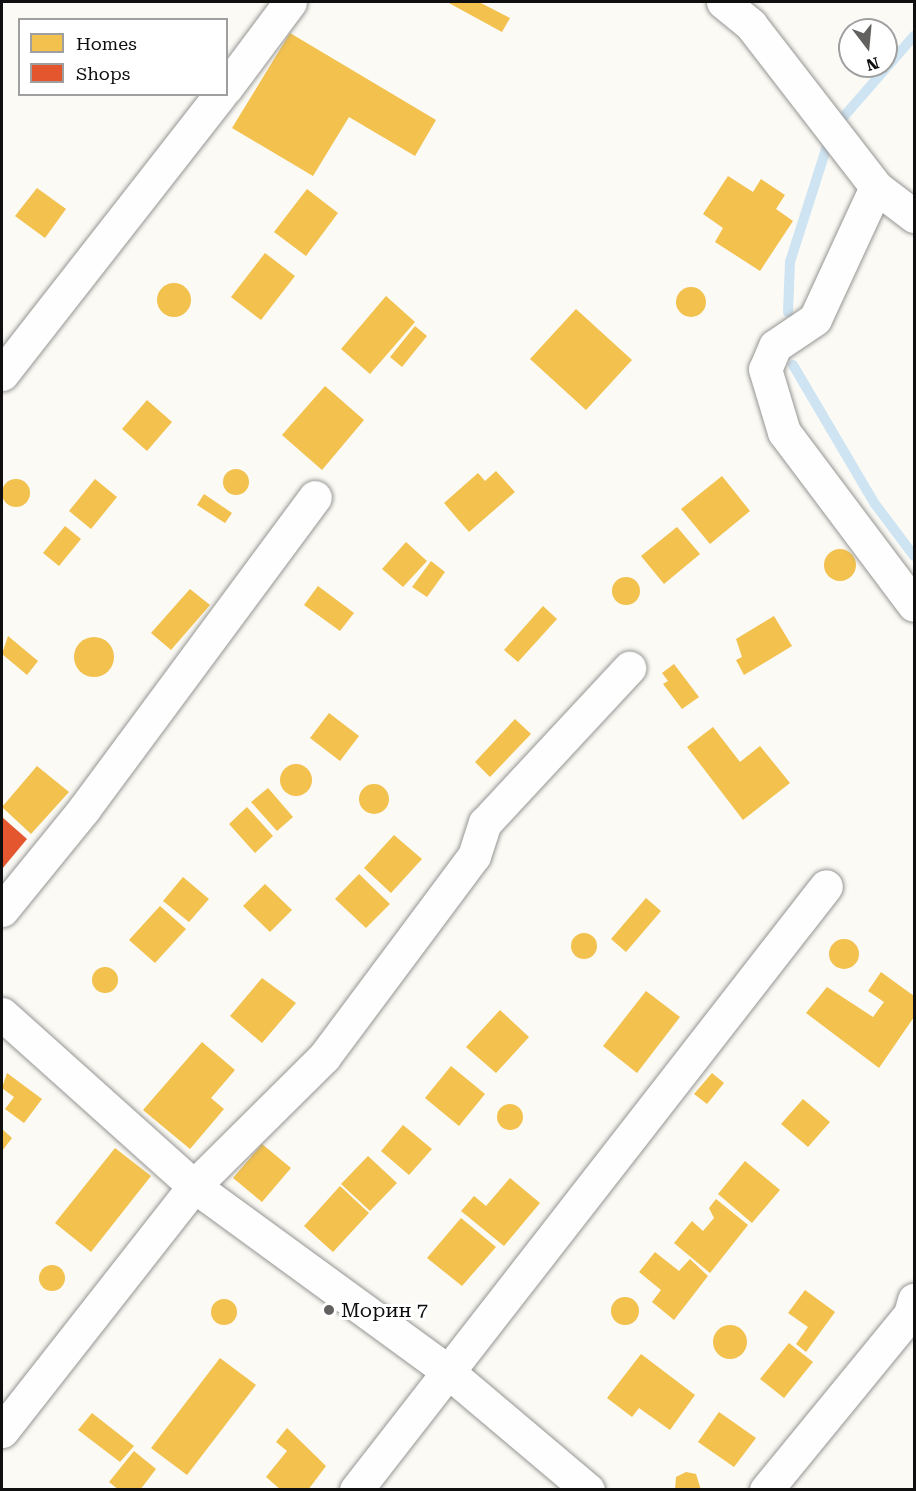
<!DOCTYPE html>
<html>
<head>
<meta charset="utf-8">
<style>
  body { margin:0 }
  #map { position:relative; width:916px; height:1491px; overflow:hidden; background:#fbfaf5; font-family:"Roboto Serif",serif }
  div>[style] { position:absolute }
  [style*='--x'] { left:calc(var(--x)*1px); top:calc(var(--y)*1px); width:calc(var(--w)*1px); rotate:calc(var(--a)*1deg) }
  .homes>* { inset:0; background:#f2c14e }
  .round { border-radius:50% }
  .shops>* { inset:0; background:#e4572e }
  .stream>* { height:10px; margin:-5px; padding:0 5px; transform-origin:5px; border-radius:5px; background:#cee4f2 }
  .roads { filter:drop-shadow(0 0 2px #959593) drop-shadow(0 0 2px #959593) }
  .minor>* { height:33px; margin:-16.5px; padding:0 16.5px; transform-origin:16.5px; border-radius:16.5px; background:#fefefe }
  .dots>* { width:16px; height:16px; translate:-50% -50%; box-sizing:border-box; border:3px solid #fff; border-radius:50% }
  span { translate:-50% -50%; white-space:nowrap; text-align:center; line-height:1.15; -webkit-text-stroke:6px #fff; paint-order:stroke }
  .poi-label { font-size:20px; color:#0f0f0f }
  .left { translate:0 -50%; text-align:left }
  .frame { position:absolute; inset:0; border:3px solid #0f0f0f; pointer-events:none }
  .legend { position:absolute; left:18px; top:18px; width:210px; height:78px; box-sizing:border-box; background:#fff; border:2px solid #9f9f9f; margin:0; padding:8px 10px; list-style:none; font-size:18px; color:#0f0f0f }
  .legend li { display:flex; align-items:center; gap:12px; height:30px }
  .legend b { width:30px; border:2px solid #9f9f9f }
  .north { position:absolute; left:838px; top:18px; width:60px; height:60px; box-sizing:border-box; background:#fff; border:2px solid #9f9f9f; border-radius:50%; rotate:164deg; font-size:16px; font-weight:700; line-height:24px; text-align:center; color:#0f0f0f }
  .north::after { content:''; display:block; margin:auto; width:21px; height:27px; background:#626160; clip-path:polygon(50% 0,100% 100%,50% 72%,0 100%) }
</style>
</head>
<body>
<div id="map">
  <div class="homes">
    <i style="clip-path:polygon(447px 2px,479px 2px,510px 18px,502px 32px)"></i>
    <i style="clip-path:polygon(290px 33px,436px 120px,415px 156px,349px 117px,313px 176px,232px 128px)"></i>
    <i style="clip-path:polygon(728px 176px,753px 192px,761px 179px,785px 195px,776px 209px,793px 221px,760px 271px,715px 242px,723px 228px,703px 214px)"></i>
    <i style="clip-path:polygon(37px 188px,66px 209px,45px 238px,15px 216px)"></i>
    <i style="clip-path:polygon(307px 189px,338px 213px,306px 256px,274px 232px)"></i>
    <i style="clip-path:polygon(265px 253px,295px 276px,261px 320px,231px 297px)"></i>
    <i class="round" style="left:157px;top:283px;width:34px;height:34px"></i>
    <i class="round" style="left:676px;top:287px;width:30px;height:30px"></i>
    <i style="clip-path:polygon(386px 296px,415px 322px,370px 374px,341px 349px)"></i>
    <i style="clip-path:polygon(576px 309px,632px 360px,586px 410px,530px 359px)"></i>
    <i style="clip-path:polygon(415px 326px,427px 336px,402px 367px,390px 357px)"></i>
    <i style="clip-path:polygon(325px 386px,364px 420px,322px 470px,282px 435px)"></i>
    <i style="clip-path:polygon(147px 400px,172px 422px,147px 451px,122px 429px)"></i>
    <i class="round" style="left:223px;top:469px;width:26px;height:26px"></i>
    <i style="clip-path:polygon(496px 471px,515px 492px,469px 532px,444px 503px,478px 473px,485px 481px)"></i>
    <i style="clip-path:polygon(722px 476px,750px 511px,710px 544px,681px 509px)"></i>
    <i class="round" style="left:2px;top:479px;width:28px;height:28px"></i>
    <i style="clip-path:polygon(95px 479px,117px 497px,91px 529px,69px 511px)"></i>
    <i style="clip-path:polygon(204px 494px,232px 513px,225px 523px,197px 505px)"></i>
    <i style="clip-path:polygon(65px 526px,81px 539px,59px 566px,43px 553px)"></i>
    <i style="clip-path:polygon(677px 527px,700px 554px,664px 584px,641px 556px)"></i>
    <i style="clip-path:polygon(406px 542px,427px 561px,403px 587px,382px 569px)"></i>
    <i class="round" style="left:824px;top:549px;width:32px;height:32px"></i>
    <i style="clip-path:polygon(431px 561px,445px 572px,427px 597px,412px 587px)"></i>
    <i class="round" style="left:612px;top:577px;width:28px;height:28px"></i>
    <i style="clip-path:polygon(318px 586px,354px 613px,340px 631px,304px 605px)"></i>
    <i style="clip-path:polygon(190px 589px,210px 605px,171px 650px,151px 633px)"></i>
    <i style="clip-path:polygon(543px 606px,557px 619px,518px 662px,504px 650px)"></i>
    <i style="clip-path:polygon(774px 616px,792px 646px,744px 675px,736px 660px,742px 657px,736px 639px)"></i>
    <i style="clip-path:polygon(8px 636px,38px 661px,27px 675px,2px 654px)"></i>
    <i class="round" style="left:74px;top:637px;width:40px;height:40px"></i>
    <i style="clip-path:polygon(674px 664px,699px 697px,682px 709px,663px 684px,668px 681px,662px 673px)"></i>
    <i style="clip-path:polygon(329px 713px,359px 736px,340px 761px,310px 738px)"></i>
    <i style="clip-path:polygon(515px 719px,531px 734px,490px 777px,475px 762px)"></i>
    <i style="clip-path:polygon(713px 727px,740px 762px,760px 746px,790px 783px,743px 820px,687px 747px)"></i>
    <i class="round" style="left:280px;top:764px;width:32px;height:32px"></i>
    <i style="clip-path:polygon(37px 766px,69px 792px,31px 834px,2px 807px)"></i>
    <i class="round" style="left:359px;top:784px;width:30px;height:30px"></i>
    <i style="clip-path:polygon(268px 788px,293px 817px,277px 831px,251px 802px)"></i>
    <i style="clip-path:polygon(247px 807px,273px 836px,255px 853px,229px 824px)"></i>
    <i style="clip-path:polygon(394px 835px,422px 859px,391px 893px,364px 868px)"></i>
    <i style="clip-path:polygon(359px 874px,390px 904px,366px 928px,335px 899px)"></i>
    <i style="clip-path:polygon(183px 877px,209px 899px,189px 922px,163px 901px)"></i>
    <i style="clip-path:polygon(265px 884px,292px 910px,270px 932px,243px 906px)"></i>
    <i style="clip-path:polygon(646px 898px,661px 911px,626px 952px,611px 939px)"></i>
    <i style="clip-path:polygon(160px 906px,186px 929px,155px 963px,129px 940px)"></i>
    <i class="round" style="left:571px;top:933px;width:26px;height:26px"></i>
    <i class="round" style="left:829px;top:939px;width:30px;height:30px"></i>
    <i class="round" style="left:92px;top:967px;width:26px;height:26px"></i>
    <i style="clip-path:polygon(881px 972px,914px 996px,914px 1017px,879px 1068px,806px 1013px,827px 987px,873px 1017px,884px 1002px,868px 991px)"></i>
    <i style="clip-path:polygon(262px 978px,296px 1003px,262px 1043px,230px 1016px)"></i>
    <i style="clip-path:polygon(646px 991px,680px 1017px,637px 1073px,603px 1046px)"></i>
    <i style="clip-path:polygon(500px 1010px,529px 1037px,496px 1073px,466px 1047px)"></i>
    <i style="clip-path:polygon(202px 1042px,235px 1070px,211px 1098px,224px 1109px,190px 1149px,143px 1110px)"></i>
    <i style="clip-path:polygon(451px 1066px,485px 1094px,459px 1126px,425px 1098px)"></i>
    <i style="clip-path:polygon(7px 1073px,42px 1099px,24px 1123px,5px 1109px,14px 1097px,2px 1088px)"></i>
    <i style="clip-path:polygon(712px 1073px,724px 1083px,707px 1104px,694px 1094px)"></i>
    <i style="clip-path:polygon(803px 1099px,830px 1122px,808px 1147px,781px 1124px)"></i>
    <i class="round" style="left:497px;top:1104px;width:26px;height:26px"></i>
    <i style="clip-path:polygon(403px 1125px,432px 1149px,409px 1175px,381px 1151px)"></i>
    <i style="clip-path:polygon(2px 1129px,12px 1138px,2px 1151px)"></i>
    <i style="clip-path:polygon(262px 1144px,291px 1168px,262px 1202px,233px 1178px)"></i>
    <i style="clip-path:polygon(115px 1148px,151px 1176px,91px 1252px,55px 1223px)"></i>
    <i style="clip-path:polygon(368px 1156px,397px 1183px,370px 1211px,341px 1184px)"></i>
    <i style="clip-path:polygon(745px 1161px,780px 1190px,752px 1223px,718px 1194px)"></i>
    <i style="clip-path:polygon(510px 1178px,540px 1203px,504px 1246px,461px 1211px,474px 1196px,486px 1206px)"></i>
    <i style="clip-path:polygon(340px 1186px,369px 1213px,333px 1252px,304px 1226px)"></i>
    <i style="clip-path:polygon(716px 1199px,748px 1225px,710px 1273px,674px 1243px,692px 1221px,703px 1231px,714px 1218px,709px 1208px)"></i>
    <i style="clip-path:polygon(461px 1218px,496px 1247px,462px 1286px,427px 1258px)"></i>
    <i style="clip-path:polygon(655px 1252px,679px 1271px,690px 1259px,708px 1276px,674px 1320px,652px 1302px,661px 1290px,639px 1272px)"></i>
    <i class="round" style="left:39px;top:1265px;width:26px;height:26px"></i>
    <i style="clip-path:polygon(805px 1290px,835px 1312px,806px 1352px,796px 1344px,808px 1327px,788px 1313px)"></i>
    <i class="round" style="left:611px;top:1297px;width:28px;height:28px"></i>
    <i class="round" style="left:211px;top:1299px;width:26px;height:26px"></i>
    <i class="round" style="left:713px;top:1325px;width:34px;height:34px"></i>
    <i style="clip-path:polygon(789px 1343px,813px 1362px,784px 1398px,760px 1379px)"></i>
    <i style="clip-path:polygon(641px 1354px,695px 1395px,670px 1430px,639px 1408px,632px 1417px,607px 1398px)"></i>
    <i style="clip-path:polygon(220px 1358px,256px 1385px,187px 1475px,151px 1448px)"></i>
    <i style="clip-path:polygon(719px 1412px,756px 1438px,734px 1467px,698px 1442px)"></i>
    <i style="clip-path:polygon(92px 1413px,134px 1446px,120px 1462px,78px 1430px)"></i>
    <i style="clip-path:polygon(287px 1428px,326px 1466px,308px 1490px,281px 1490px,266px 1477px,287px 1451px,276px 1442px)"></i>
    <i style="clip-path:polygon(134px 1451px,156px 1469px,140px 1490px,119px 1490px,109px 1482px)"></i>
    <i style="clip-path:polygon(686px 1472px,696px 1474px,701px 1490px,675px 1490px,676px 1477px)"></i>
  </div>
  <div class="shops">
    <i style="clip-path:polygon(2px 817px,27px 839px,2px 869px)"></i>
  </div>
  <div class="stream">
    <i style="--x:788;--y:312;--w:50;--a:-87.7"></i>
    <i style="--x:790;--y:262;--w:139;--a:-72.3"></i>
    <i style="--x:832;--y:130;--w:125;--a:-48.9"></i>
    <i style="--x:793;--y:365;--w:161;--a:59.5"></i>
    <i style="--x:875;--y:504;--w:65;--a:53.1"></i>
  </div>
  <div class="roads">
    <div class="minor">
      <i style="--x:723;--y:2;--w:36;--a:39"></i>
      <i style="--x:751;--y:25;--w:205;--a:52.3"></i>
      <i style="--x:876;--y:187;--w:48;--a:37.3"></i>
      <i style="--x:226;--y:88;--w:107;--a:-53.3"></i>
      <i style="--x:876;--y:187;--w:145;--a:114.8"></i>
      <i style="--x:815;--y:319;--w:48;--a:146"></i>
      <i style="--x:775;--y:346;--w:25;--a:113"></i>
      <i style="--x:765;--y:369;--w:66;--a:73.2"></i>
      <i style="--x:784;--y:432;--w:216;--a:53.1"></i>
      <i style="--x:2;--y:374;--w:355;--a:-52"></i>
      <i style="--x:2;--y:910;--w:130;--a:-50.9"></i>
      <i style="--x:84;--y:809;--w:388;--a:-53.5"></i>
      <i style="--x:2;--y:1014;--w:258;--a:41.9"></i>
      <i style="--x:194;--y:1186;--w:312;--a:36.1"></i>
      <i style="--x:446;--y:1370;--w:186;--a:40.2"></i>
      <i style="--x:2;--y:1431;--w:311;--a:-51.9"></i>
      <i style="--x:194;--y:1186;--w:183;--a:-44.8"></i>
      <i style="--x:324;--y:1057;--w:251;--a:-53.3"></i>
      <i style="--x:474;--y:856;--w:35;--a:-72"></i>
      <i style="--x:485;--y:823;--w:212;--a:-47.1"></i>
      <i style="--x:356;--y:1490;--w:765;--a:-52.11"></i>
      <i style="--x:766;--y:1490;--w:227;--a:-50.7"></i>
      <i style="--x:910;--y:1314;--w:15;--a:-74"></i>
    </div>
  </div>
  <div class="dots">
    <i style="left:329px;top:1310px;background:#626160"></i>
  </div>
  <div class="poi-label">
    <span class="left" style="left:341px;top:1310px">Морин 7</span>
  </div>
  <div class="frame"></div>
  <ul class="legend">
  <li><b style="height:16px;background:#f2c14e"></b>Homes</li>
  <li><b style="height:16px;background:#e4572e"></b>Shops</li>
  </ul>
  <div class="north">N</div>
</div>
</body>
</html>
